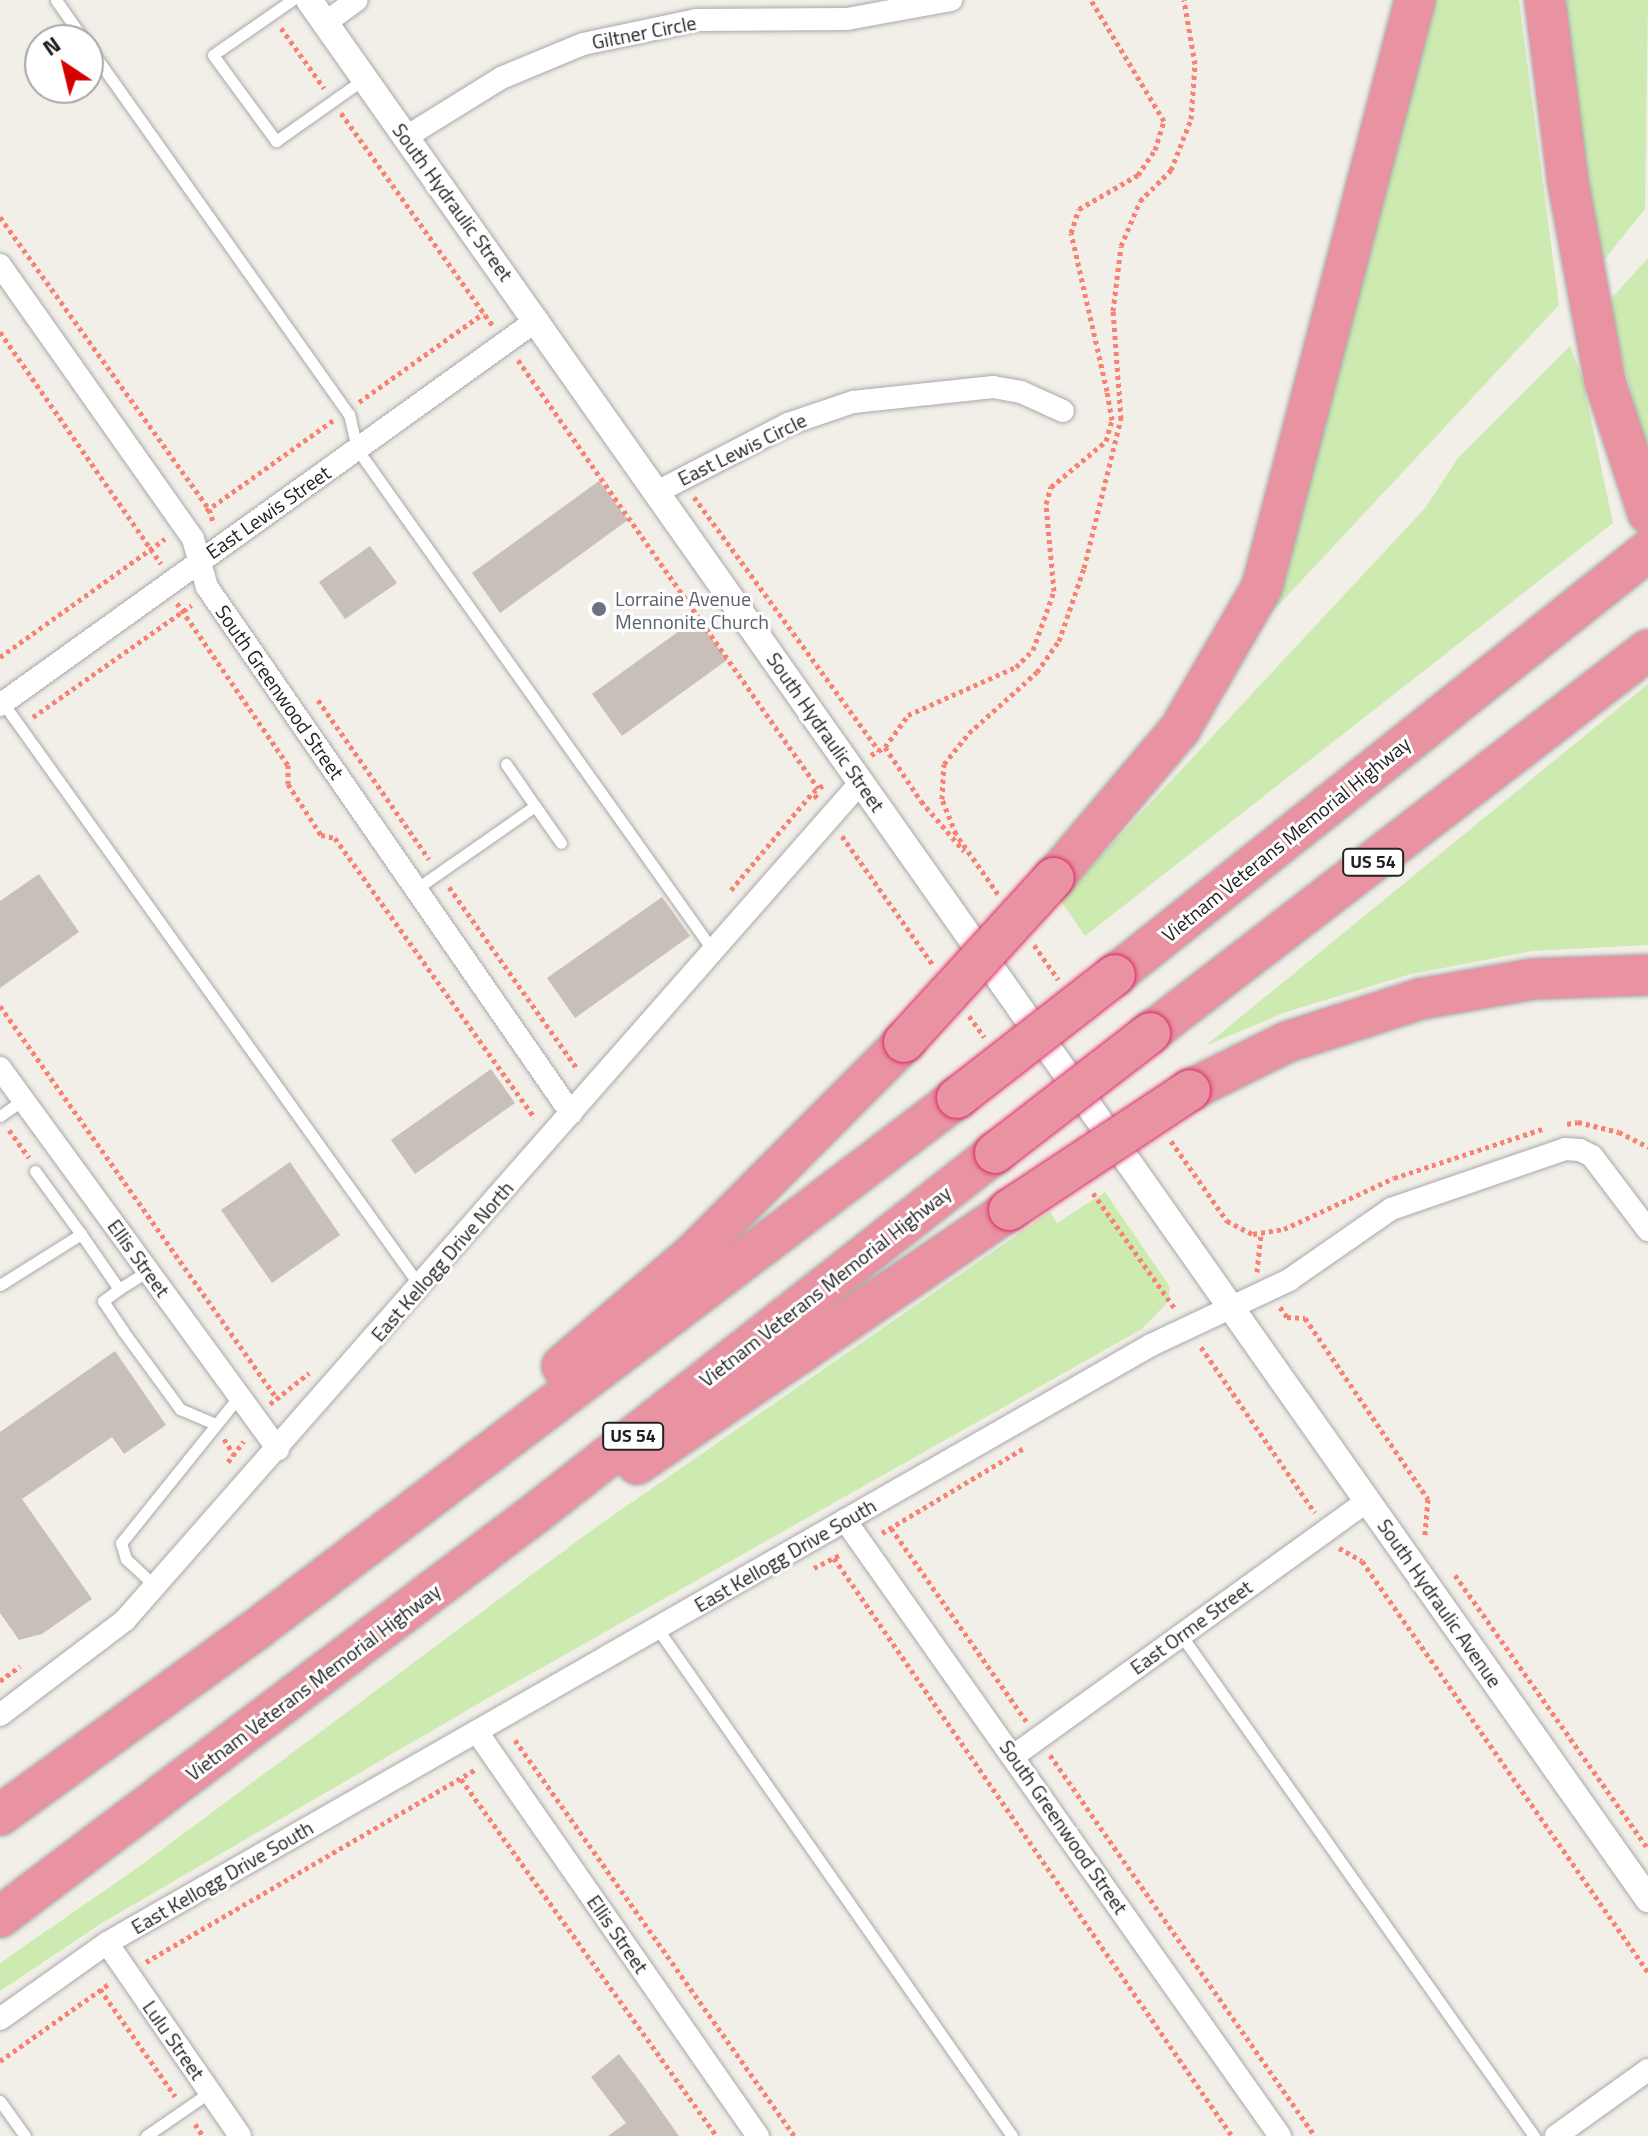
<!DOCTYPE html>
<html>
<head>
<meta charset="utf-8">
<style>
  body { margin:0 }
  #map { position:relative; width:1648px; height:2136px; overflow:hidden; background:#f2efe9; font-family:"Titillium Web",sans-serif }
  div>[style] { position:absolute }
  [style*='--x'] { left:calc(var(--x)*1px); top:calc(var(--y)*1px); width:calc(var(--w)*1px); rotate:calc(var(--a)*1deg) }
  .grass>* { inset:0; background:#cdebb0 }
  .building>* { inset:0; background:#c7bfb8 }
  .path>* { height:5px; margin-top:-2.5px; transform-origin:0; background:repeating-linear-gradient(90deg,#fa8072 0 4px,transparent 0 8px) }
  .roads { filter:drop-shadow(0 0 2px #a9a9a9) drop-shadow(0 0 2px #a9a9a9) }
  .service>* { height:11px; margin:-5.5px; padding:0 5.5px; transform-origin:5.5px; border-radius:5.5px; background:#fff }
  .minor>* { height:22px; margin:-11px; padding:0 11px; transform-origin:11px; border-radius:11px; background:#fff }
  .tertiary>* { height:26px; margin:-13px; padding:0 13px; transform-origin:13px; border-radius:13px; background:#fff }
  .motorway>* { height:40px; margin:-20px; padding:0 20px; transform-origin:20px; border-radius:20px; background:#e892a2 }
  .bridges { filter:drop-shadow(0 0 2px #dc2a67) drop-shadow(0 0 2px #dc2a67) }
  .motorway-bridge>* { height:40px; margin:-20px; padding:0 20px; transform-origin:20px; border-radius:20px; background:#e892a2 }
  .dots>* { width:22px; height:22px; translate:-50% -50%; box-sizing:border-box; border:4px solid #fff; border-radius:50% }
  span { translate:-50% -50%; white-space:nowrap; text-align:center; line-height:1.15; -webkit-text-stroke:6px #fff; paint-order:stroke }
  .shield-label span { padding:2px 6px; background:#fff; border:2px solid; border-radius:6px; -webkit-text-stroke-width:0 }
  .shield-label { font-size:18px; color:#222; font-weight:700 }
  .street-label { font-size:20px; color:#222 }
  .worship-label { font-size:20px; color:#5b616d }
  .left { translate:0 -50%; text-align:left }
  .north { position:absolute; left:24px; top:24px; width:80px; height:80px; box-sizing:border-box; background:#fff; border:2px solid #a7a7a7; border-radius:50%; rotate:325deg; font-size:22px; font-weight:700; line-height:32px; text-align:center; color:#222 }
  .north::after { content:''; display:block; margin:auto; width:28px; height:36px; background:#d40000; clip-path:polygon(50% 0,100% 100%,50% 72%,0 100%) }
</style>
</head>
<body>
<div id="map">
  <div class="grass">
    <i style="clip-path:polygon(1426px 0,1519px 0,1559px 305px,1273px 611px,1263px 604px)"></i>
    <i style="clip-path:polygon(1553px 0,1648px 0,1645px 209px,1600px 265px)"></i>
    <i style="clip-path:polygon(1648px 258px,1648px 457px,1608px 302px)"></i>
    <i style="clip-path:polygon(1570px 346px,1582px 377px,1613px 523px,1085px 936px,1060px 900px,1426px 507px,1458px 458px)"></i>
    <i style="clip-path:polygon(1648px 684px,1648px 945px,1532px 951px,1411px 974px,1286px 1012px,1205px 1046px)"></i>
    <i style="clip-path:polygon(1105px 1192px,1170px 1287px,1168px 1302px,1142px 1329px,488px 1698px,102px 1923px,0 1991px,0 1963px,140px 1866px,592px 1530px,1050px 1212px,1057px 1223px)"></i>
  </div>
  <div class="building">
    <i style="clip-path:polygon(599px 481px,628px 520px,500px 613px,472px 573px)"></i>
    <i style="clip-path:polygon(370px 546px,397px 583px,345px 619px,319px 582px)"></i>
    <i style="clip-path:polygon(697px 618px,727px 660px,622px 736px,592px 694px)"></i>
    <i style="clip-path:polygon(39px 874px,79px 932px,0 988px,0 901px)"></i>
    <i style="clip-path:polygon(662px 897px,690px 936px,575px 1018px,547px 978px)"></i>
    <i style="clip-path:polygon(491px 1069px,515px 1103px,415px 1174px,391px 1140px)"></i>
    <i style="clip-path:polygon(290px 1162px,340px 1235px,272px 1283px,221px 1210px)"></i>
    <i style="clip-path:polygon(115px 1351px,166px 1425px,124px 1454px,112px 1437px,22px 1499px,92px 1599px,42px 1634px,19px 1640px,0 1613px,0 1432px)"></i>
    <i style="clip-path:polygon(619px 2054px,645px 2088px,679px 2136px,608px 2136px,626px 2123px,591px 2077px)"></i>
  </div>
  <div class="path">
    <i style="--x:281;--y:28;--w:74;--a:54.4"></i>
    <i style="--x:341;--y:113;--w:262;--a:54.5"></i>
    <i style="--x:0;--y:217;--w:359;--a:54.4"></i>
    <i style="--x:209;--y:509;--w:16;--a:72"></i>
    <i style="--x:0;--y:332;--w:282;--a:55.2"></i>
    <i style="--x:518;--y:360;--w:523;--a:54.97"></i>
    <i style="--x:359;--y:402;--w:153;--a:-35.5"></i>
    <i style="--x:694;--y:497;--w:314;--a:53.9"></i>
    <i style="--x:206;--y:511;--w:158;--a:-35.5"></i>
    <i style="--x:177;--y:603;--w:196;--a:55.6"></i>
    <i style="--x:288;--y:765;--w:19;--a:90"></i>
    <i style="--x:288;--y:784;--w:61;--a:57.1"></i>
    <i style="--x:321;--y:835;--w:14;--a:12"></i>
    <i style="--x:335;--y:838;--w:344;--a:54.5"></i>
    <i style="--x:0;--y:657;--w:203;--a:-35.6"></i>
    <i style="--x:318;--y:700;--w:194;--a:55.1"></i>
    <i style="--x:33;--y:717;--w:194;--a:-35.2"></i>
    <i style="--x:885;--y:747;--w:65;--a:56.3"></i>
    <i style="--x:921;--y:801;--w:66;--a:49.3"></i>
    <i style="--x:871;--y:755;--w:16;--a:-30"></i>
    <i style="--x:885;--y:747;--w:39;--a:-54"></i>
    <i style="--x:908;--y:715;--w:118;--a:-24"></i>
    <i style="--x:1016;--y:667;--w:24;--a:-45"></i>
    <i style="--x:1033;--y:650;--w:63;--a:-70.4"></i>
    <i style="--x:1054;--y:591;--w:87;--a:-95.3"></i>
    <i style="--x:1046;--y:504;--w:18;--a:-74"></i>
    <i style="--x:1051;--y:487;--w:72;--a:-39.9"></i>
    <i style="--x:1106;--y:441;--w:22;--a:-74"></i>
    <i style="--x:1112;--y:420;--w:29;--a:-100"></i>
    <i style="--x:1107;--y:391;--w:162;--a:-102.8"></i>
    <i style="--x:1071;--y:233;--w:25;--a:-72"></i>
    <i style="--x:1079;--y:209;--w:68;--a:-30"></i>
    <i style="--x:1138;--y:175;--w:30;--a:-56"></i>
    <i style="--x:1155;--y:150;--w:30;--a:-73"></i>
    <i style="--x:1164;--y:121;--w:141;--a:-121.1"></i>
    <i style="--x:817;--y:798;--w:7;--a:-124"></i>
    <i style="--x:813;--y:792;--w:14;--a:-34"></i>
    <i style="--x:842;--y:836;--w:158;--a:54.8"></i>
    <i style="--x:449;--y:887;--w:224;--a:54.8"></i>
    <i style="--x:731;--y:890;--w:128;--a:-50.1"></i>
    <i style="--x:998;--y:894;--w:73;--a:-125"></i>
    <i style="--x:956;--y:834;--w:38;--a:-112"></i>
    <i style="--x:942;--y:799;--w:35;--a:-87"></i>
    <i style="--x:944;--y:764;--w:40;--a:-51"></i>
    <i style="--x:969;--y:733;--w:91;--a:-41.9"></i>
    <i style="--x:1037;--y:672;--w:38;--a:-55"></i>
    <i style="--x:1059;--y:641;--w:77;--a:-71.1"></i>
    <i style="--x:1084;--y:568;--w:154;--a:-76.1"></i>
    <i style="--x:1121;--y:419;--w:108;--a:-94.2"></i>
    <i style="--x:1113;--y:311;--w:65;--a:-83"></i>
    <i style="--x:1121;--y:246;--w:49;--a:-67.1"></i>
    <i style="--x:1140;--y:201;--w:44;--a:-45"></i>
    <i style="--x:1171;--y:170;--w:55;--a:-68.6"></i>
    <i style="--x:1191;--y:119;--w:55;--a:-85.8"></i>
    <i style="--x:1195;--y:64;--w:65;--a:-99.8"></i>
    <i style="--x:1034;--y:945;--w:42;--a:54.8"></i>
    <i style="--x:0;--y:1006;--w:477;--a:54.8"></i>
    <i style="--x:969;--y:1016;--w:26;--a:54"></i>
    <i style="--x:1567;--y:1124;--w:11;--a:-10"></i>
    <i style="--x:1578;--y:1122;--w:42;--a:13.7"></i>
    <i style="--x:1619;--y:1132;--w:33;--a:27"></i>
    <i style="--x:9;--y:1130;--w:34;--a:54"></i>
    <i style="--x:1171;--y:1141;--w:98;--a:55"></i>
    <i style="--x:1227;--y:1221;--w:29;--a:27"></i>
    <i style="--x:1253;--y:1234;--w:31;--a:-9"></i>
    <i style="--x:1284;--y:1229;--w:121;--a:-24.9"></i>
    <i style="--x:1394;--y:1178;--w:159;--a:-18.3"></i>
    <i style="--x:1093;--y:1193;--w:142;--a:54.7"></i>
    <i style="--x:1257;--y:1272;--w:39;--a:-84"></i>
    <i style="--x:1280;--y:1307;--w:12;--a:55"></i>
    <i style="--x:1287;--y:1317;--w:18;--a:3"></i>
    <i style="--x:1305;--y:1318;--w:219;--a:55.8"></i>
    <i style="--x:1428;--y:1499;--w:36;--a:95"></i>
    <i style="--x:1201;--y:1347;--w:201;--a:55.5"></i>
    <i style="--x:270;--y:1404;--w:50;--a:-38.5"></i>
    <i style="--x:224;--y:1439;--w:19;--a:58"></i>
    <i style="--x:228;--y:1462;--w:26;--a:-53"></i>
    <i style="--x:891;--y:1528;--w:236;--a:55"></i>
    <i style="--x:882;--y:1533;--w:165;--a:-30.9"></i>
    <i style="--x:1339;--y:1548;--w:26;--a:29"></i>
    <i style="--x:1362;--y:1561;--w:501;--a:55.17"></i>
    <i style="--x:834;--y:1558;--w:702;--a:55.45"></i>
    <i style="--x:814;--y:1568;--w:30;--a:-27"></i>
    <i style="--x:1455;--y:1575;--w:335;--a:54.8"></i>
    <i style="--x:0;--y:1681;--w:25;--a:-37"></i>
    <i style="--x:515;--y:1740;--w:484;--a:54.8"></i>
    <i style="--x:1050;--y:1755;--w:464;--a:55.2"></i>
    <i style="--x:461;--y:1779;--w:439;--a:54.4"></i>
    <i style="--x:146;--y:1962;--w:382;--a:-30.3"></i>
    <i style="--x:100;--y:1989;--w:131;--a:55"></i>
    <i style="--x:0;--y:2061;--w:135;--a:-35.3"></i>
    <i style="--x:195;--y:2124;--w:14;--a:56"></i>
  </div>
  <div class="roads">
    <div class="service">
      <i style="--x:56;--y:0;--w:49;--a:55"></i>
      <i style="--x:292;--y:0;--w:96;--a:145.2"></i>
      <i style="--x:213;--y:55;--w:107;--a:53.8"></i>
      <i style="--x:276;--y:141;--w:108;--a:-35.2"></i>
      <i style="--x:88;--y:46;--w:451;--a:54.7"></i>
      <i style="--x:349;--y:414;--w:36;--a:77"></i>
      <i style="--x:357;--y:449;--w:613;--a:54.63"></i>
      <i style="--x:3;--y:703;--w:715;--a:54.44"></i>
      <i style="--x:535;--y:806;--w:45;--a:54.9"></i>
      <i style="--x:416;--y:889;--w:145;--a:-34.9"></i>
      <i style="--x:535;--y:806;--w:51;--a:-124.6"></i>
      <i style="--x:0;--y:1116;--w:28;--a:-35"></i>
      <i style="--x:35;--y:1171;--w:78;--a:53.9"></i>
      <i style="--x:0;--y:1285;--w:96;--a:-32.2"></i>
      <i style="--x:81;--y:1234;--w:67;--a:55.4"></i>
      <i style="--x:119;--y:1289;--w:34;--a:-32"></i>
      <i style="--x:119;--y:1289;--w:20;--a:143"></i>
      <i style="--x:103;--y:1301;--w:36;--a:56"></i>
      <i style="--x:123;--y:1331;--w:97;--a:53.8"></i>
      <i style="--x:180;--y:1409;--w:36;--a:23"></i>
      <i style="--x:155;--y:1586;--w:40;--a:-137"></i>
      <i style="--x:126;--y:1559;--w:17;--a:-107"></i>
      <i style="--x:121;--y:1543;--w:189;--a:-51.2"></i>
      <i style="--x:657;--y:1628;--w:620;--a:55.05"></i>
      <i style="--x:1181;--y:1635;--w:613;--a:54.83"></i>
      <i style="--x:0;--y:2101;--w:43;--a:54.5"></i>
      <i style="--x:146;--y:2136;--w:78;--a:-34.5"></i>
    </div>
    <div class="minor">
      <i style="--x:325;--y:23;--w:39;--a:-36"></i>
      <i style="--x:406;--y:137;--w:112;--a:-31.8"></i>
      <i style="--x:501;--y:78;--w:89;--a:-22.5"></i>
      <i style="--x:583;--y:44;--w:116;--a:-11.9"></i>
      <i style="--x:697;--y:20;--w:150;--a:-0.4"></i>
      <i style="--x:847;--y:19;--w:106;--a:-10.4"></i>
      <i style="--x:0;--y:265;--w:335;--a:54.8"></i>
      <i style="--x:193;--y:539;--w:50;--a:73.7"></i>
      <i style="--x:207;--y:587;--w:640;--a:55.32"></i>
      <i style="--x:657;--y:492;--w:148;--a:-27.4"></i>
      <i style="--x:788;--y:424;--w:69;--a:-18.7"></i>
      <i style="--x:853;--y:402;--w:141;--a:-6.1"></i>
      <i style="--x:993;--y:387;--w:28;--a:10"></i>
      <i style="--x:1021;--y:392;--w:46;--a:24.3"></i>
      <i style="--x:0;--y:705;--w:661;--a:-35.64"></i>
      <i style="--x:0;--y:1068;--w:472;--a:53.9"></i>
      <i style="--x:845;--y:1520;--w:754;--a:54.77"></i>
      <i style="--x:0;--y:1715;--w:157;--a:-37.2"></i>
      <i style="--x:125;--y:1620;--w:1115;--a:-48.71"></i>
      <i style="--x:477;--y:1732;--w:492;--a:55.2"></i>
      <i style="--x:1015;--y:1755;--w:435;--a:-35.8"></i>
      <i style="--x:107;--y:1943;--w:234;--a:55.4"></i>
      <i style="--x:0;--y:2019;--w:131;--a:-35.4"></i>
      <i style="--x:107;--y:1943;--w:1203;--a:-29.8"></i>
      <i style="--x:1151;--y:1345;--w:153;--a:-25.2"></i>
      <i style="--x:1289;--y:1280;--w:124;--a:-34.8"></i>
      <i style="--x:1391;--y:1209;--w:184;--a:-19"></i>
      <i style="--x:1565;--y:1149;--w:15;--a:4"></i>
      <i style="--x:1580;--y:1150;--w:13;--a:27"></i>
      <i style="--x:1592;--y:1156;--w:93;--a:52.9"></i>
      <i style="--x:1556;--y:2136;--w:113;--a:-35.7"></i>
    </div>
    <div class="tertiary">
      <i style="--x:309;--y:0;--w:2324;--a:54.81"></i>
    </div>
    <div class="motorway">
      <i style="--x:1545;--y:0;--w:183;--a:82.8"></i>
      <i style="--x:1568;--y:182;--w:203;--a:79.5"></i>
      <i style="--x:1605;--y:382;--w:138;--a:71.8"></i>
      <i style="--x:1054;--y:878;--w:195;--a:-49.8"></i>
      <i style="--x:1180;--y:729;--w:164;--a:-60"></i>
      <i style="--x:1262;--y:587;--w:607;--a:-75.39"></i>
      <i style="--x:1115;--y:975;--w:681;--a:-38.5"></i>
      <i style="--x:1150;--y:1033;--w:628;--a:-37.56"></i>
      <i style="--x:1190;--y:1090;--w:108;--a:-26.3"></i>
      <i style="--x:1287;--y:1042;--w:140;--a:-17.9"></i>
      <i style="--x:1420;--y:999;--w:115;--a:-10"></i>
      <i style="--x:1533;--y:979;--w:115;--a:-2"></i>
      <i style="--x:562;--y:1366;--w:170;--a:-40.5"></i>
      <i style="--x:691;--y:1256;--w:302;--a:-45.1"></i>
      <i style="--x:637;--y:1464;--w:450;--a:-34.3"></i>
      <i style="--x:0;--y:1815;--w:312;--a:-35.9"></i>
      <i style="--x:253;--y:1632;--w:884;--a:-37.18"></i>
      <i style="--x:0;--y:1917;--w:671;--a:-37.01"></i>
      <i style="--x:536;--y:1513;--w:583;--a:-38.11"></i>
    </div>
  </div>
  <div class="bridges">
    <div class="motorway-bridge">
      <i style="--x:904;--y:1042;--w:222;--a:-47.6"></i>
      <i style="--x:957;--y:1098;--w:200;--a:-37.9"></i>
      <i style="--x:995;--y:1153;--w:196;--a:-37.7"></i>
      <i style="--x:1009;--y:1210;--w:217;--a:-33.5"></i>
    </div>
  </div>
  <div class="dots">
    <i style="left:599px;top:609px;background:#6b7280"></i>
  </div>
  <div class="shield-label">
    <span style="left:1373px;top:862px">US 54</span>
    <span style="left:633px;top:1436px">US 54</span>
  </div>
  <div class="street-label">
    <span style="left:644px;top:32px;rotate:-11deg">Giltner Circle</span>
    <span style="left:453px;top:202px;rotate:54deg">South Hydraulic Street</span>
    <span style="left:742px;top:449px;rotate:-26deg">East Lewis Circle</span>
    <span style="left:268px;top:512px;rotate:-35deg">East Lewis Street</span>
    <span style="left:280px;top:692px;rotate:55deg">South Greenwood Street</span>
    <span style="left:826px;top:732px;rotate:55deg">South Hydraulic Street</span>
    <span style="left:1286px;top:839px;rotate:-39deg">Vietnam Veterans Memorial Highway</span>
    <span style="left:139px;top:1258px;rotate:54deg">Ellis Street</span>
    <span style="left:442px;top:1261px;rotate:-49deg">East Kellogg Drive North</span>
    <span style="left:825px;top:1286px;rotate:-38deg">Vietnam Veterans Memorial Highway</span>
    <span style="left:785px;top:1555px;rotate:-30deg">East Kellogg Drive South</span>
    <span style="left:1440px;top:1603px;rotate:55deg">South Hydraulic Avenue</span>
    <span style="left:1191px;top:1627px;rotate:-36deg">East Orme Street</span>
    <span style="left:313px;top:1682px;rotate:-37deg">Vietnam Veterans Memorial Highway</span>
    <span style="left:1064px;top:1827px;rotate:55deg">South Greenwood Street</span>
    <span style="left:222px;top:1877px;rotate:-30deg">East Kellogg Drive South</span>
    <span style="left:618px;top:1934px;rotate:55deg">Ellis Street</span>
    <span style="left:174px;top:2040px;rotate:55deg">Lulu Street</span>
  </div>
  <div class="worship-label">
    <span class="left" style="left:615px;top:610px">Lorraine Avenue<br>Mennonite Church</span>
  </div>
  <div class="north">N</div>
</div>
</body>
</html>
